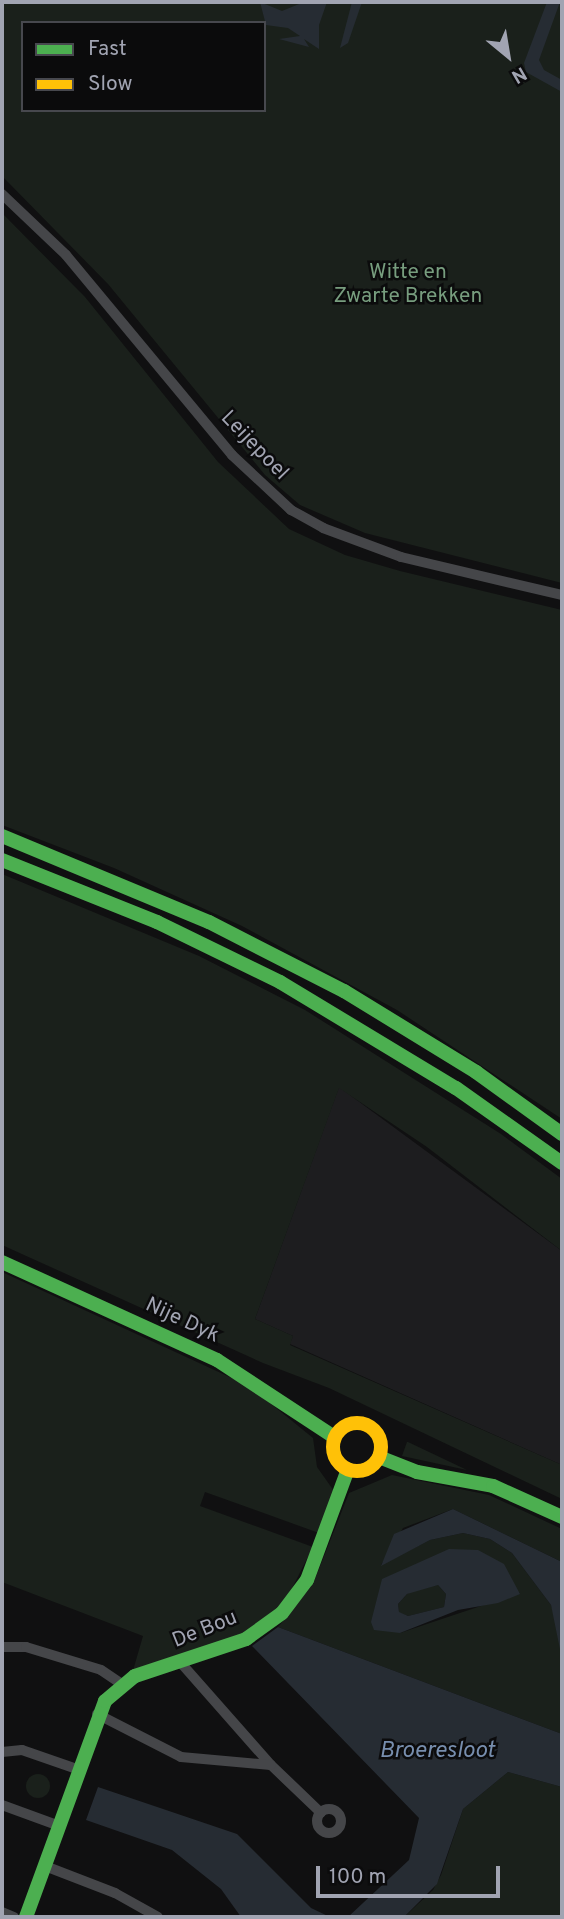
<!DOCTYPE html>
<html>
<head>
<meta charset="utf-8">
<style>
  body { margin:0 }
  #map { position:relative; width:564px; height:1919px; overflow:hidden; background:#101011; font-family:Overpass,sans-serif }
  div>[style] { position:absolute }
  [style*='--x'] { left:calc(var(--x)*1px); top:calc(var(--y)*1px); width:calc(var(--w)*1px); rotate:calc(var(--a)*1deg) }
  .built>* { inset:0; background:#1d1d1f }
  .green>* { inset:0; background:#1a201b }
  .round { border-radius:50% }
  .water>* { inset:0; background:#262c33 }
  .street>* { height:10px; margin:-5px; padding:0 5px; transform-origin:5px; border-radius:5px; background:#454649 }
  .street>.ring { margin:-5px; padding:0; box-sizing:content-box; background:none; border:10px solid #454649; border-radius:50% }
  .fast>* { height:14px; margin:-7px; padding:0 7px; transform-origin:7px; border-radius:7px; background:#4caf50 }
  .slow>* { height:14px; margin:-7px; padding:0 7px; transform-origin:7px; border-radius:7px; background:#ffc107 }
  .slow>.ring { margin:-7px; padding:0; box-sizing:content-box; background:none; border:14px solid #ffc107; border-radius:50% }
  span { translate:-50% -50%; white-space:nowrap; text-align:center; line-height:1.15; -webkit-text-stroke:5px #0b0b0c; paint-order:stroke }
  .park-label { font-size:21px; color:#779d7e }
  .street-label { font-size:21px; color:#a1a4b2 }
  .water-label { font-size:23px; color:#778eae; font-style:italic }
  .frame { position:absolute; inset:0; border:4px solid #a1a4b2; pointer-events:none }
  .legend { position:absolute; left:21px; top:21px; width:245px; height:91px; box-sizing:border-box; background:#0b0b0c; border:2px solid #47484e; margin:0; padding:9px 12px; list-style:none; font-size:21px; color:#a1a4b2 }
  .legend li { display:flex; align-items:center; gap:14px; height:35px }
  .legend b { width:35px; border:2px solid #47484e }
  .north { position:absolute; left:473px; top:21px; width:70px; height:70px; -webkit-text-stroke:5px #0b0b0c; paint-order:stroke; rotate:150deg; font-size:19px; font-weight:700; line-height:28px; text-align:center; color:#a1a4b2 }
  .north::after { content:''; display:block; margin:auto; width:24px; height:32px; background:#a1a4b2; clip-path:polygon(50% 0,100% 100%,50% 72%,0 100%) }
  .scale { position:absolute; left:316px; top:1866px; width:184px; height:32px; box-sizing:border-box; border:4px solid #a1a4b2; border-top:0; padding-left:9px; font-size:21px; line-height:24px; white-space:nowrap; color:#a1a4b2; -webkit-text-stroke:5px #0b0b0c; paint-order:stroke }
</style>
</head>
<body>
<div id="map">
  <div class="built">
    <i style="clip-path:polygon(339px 1087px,562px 1251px,562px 1465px,290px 1344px,293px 1336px,255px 1319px)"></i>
  </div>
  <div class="green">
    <i style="clip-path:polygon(evenodd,2px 2px,562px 2px,562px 583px,365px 533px,300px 505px,265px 475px,108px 284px,2px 176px,2px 2px,23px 23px,264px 23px,264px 110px,23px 110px,23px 23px)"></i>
    <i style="clip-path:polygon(2px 213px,85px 297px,218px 462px,289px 529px,345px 555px,400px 571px,562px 610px,562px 1119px,397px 1010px,242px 926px,114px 868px,2px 825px)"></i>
    <i style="clip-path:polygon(2px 874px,199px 956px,305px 1010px,501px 1134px,562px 1179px,562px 1251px,427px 1147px,339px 1088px,255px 1319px,293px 1336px,290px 1345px,562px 1465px,562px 1499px,329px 1388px,263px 1363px,2px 1245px)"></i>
    <i style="clip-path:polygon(2px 1272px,249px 1386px,313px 1438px,317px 1467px,334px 1491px,319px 1533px,205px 1492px,200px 1506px,313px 1547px,284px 1604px,246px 1632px,132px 1674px,143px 1636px,2px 1582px)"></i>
    <i style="clip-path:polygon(407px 1442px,408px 1442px,467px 1470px,402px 1456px)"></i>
    <i style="clip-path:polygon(evenodd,392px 1475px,489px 1495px,562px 1529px,562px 1562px,453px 1509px,403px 1528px,381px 1565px,430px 1540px,463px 1533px,490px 1539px,512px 1553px,551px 1605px,556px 1621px,562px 1659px,562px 1734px,278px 1627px,313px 1584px,349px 1493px,392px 1475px,382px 1579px,520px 1593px,400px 1633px,382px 1579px)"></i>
    <i style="clip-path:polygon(438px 1585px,446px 1594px,444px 1607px,408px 1616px,399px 1613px,398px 1604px,407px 1594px,423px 1586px)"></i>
    <i style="clip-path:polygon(508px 1772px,562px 1787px,562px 1917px,404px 1917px,433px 1890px,441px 1875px,463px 1809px)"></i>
    <i class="round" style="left:26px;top:1774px;width:24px;height:24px"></i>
  </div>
  <div class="water">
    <i style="clip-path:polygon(260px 2px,282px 11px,304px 2px,327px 2px,319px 25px,319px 49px,304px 39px,309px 47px,279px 39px,300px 36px,288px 28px,266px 25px)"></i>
    <i style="clip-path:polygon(352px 2px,362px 2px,348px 43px,340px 48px)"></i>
    <i style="clip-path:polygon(547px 2px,560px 2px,539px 60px,544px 70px,562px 80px,562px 92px,526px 72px,524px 63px)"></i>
    <i style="clip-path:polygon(453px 1509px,562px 1562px,562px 1659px,551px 1605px,512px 1553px,490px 1539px,463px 1533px,430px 1540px,381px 1566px,394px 1534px)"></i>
    <i style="clip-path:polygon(evenodd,449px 1549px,478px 1550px,504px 1564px,520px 1594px,498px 1603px,458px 1610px,400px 1633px,374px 1630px,371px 1622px,382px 1579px,449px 1549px,438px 1585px,446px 1594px,444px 1607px,408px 1616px,399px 1612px,398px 1604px,407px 1594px,438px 1585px)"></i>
    <i style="clip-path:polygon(278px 1627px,562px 1734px,562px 1787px,508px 1772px,463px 1809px,437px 1884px,404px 1917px,348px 1917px,409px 1860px,419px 1818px,252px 1646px)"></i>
    <i style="clip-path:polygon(98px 1787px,237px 1834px,311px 1908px,330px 1917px,241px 1917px,221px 1889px,172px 1850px,86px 1820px)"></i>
  </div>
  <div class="street">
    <i style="--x:2;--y:194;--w:88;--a:43.6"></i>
    <i style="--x:66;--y:255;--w:260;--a:50.3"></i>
    <i style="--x:232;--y:455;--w:81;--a:43"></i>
    <i style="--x:291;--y:510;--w:37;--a:29"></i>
    <i style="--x:323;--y:528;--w:83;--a:20.4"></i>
    <i style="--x:401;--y:557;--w:165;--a:13.3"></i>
    <i style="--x:2;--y:1647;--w:24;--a:0"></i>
    <i style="--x:26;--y:1647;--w:78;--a:17"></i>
    <i style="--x:101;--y:1670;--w:25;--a:34"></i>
    <i style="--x:181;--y:1663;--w:136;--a:48.6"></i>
    <i style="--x:271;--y:1765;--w:69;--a:43.8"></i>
    <i style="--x:97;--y:1714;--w:94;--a:27.1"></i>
    <i style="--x:181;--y:1757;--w:90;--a:5.1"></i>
    <i style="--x:2;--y:1752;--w:20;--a:-6"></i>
    <i style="--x:22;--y:1750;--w:58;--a:19.1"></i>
    <i style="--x:2;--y:1805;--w:59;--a:20"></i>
    <i class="ring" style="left:317px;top:1809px;width:14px;height:14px"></i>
    <i style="--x:45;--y:1866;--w:75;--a:21.1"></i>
    <i style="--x:115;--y:1893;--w:49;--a:29.2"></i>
    <i style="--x:2;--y:1912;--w:13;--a:23"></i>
  </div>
  <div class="fast">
    <i style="--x:2;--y:836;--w:224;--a:22.6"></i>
    <i style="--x:209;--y:922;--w:152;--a:27.1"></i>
    <i style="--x:344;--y:991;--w:155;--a:31.5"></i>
    <i style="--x:476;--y:1072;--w:106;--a:35.8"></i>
    <i style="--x:2;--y:860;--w:167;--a:21.8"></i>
    <i style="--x:157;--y:922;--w:137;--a:26"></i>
    <i style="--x:280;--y:982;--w:205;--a:31.1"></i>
    <i style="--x:456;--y:1088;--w:130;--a:35.3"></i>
    <i style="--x:2;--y:1262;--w:236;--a:24.5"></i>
    <i style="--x:217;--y:1360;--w:140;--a:33.3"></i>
    <i style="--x:379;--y:1457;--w:41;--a:21.5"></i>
    <i style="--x:417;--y:1472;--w:77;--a:10.4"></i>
    <i style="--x:493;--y:1486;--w:76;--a:24.2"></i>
    <i style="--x:26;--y:1917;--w:230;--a:-69.9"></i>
    <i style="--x:105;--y:1701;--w:39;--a:-40"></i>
    <i style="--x:135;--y:1676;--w:117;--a:-18.4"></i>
    <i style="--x:246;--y:1639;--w:44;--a:-35.8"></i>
    <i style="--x:282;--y:1613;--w:41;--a:-52.9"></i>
    <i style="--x:307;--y:1580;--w:118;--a:-69.7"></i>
  </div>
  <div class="slow">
    <i class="ring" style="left:333px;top:1423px;width:34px;height:34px"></i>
  </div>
  <div class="park-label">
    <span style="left:408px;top:285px">Witte en<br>Zwarte Brekken</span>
  </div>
  <div class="street-label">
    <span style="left:254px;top:446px;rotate:46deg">Leijepoel</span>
    <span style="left:182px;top:1321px;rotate:25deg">Nije Dyk</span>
    <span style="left:205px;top:1630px;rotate:-22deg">De Bou</span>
  </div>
  <div class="water-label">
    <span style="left:437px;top:1752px">Broeresloot</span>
  </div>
  <div class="frame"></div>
  <ul class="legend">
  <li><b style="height:9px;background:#4caf50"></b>Fast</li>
  <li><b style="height:9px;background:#ffc107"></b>Slow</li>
  </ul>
  <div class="north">N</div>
  <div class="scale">100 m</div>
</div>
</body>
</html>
